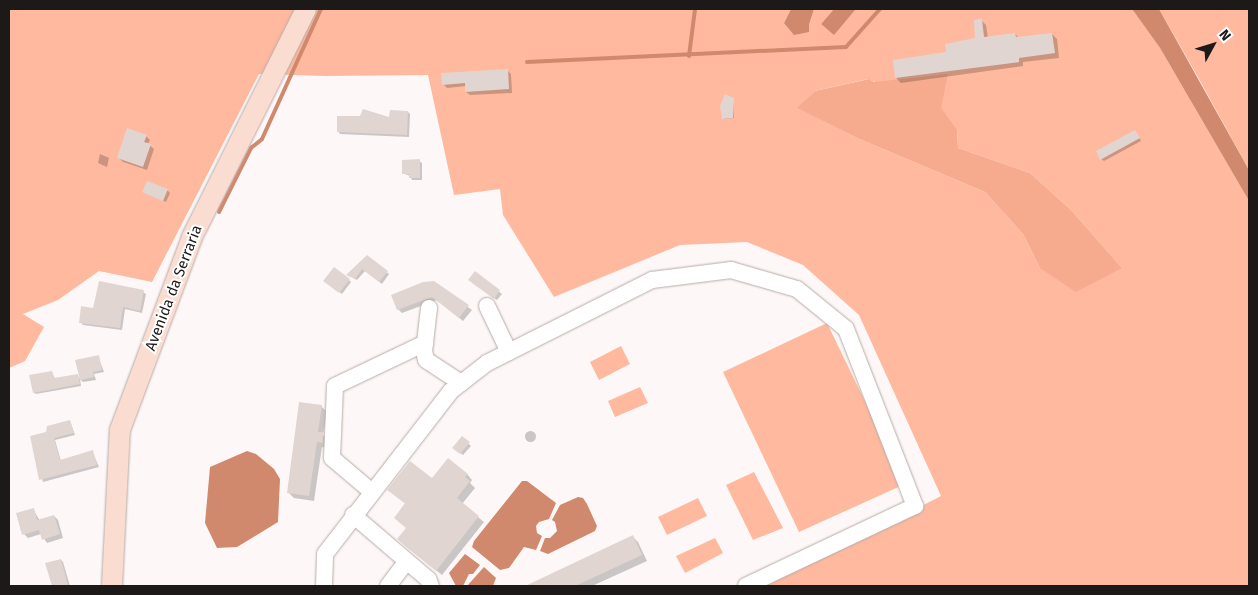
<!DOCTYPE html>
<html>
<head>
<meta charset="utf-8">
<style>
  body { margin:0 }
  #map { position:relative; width:1258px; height:595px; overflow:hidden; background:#fdf8f7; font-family:"Fira Sans",sans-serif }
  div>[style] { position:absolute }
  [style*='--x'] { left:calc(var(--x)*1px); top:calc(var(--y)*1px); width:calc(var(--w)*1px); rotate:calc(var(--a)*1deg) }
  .green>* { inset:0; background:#feb99f }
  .forest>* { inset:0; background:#f6ab8e }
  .water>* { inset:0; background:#d1896e }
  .shadow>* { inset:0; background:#0003 }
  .round { border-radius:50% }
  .stream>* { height:4px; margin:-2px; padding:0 2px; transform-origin:2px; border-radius:2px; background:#d1896e }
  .building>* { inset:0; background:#e1d5d1 }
  .roads { filter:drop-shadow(0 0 1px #b7aba7) drop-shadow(0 0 1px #b7aba7) }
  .minor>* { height:16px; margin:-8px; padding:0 8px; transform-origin:8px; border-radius:8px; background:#fff }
  .major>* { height:20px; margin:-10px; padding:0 10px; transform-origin:10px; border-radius:10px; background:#fadcd1 }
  span { translate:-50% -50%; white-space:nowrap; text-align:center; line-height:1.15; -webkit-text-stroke:4px #fff; paint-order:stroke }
  .street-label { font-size:15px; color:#1d1918 }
  .frame { position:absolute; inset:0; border:10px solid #1d1918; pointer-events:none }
  .north { position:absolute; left:1188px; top:20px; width:50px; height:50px; -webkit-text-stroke:4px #fff; paint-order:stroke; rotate:51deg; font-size:14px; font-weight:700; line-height:20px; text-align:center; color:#1d1918 }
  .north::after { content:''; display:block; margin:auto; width:18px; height:22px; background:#1d1918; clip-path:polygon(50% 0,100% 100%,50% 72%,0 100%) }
</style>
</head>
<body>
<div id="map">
  <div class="green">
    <i style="clip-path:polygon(evenodd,9px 9px,791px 9px,784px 23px,809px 25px,814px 9px,834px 9px,821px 24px,834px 34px,856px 9px,1132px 9px,1160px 48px,1249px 201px,1249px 586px,766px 586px,941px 496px,859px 315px,803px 265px,747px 242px,680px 245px,554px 297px,503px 215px,500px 189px,454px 195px,428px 75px,325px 76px,259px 74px,152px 282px,99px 271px,58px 300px,23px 314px,44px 327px,25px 361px,9px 368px,9px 9px,868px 79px,941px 109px,957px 129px,958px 148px,1030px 173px,1071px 210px,1122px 268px,1040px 268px,1023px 234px,985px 192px,857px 138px,798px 108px,815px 91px,868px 79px)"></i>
    <i style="clip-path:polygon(1159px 9px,1249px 9px,1249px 170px,1199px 79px)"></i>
    <i style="clip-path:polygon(827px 323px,905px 484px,799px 532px,723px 372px)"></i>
    <i style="clip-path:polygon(621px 346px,630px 364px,599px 380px,590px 362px)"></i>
    <i style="clip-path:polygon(640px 387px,648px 403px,615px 417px,608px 401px)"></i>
    <i style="clip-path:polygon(754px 472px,783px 528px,753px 540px,726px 485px)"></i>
    <i style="clip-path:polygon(698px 498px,707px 516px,667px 535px,658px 517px)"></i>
    <i style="clip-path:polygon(715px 538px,723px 553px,685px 573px,676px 556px)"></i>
  </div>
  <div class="forest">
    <i style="clip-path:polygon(948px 74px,941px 108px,957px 129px,958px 148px,1030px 173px,1071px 210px,1122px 268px,1076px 292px,1040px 268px,1023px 234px,985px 192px,857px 138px,797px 108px,815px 91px,869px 79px,874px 82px)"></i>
  </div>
  <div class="water">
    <i style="clip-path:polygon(791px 9px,814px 9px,809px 25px,809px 32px,794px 35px,784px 23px)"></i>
    <i style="clip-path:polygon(834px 9px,856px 9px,834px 35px,821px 24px)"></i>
    <i style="clip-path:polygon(1132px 9px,1159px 9px,1249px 170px,1249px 201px,1160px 48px)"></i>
    <i style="clip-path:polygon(247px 451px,256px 454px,274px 469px,280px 479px,278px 522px,237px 547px,217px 548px,205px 523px,210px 467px)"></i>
    <i style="clip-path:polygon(522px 481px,527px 481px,556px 503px,549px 519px,539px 522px,536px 526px,537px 533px,542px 536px,536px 550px,524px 547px,509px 568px,500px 570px,472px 547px,474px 541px)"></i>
    <i style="clip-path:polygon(578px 497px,583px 498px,587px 504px,597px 526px,595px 531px,548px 554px,540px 551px,545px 538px,550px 538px,557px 531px,555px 522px,552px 520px,560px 505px)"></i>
    <i style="clip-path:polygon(465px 554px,480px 565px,473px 574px,469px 574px,463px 586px,456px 586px,449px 573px)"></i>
    <i style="clip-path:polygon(484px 567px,496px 578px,493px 586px,467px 586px)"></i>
  </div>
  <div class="shadow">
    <i style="clip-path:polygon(981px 20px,986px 25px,988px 38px,1015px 34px,1019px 38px,1052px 34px,1057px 39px,1059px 58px,1023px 62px,1023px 66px,901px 83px,896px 78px,977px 39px)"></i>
    <i style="clip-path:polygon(507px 70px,511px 74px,512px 93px,470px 95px,466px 92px,466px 86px,447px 88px,443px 84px)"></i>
    <i style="clip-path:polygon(733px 99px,734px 118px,724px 119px,723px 118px)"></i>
    <i style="clip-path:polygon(408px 112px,410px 114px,409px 137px,340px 134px,338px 131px,390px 119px)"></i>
    <i style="clip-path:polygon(1137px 134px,1141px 141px,1104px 161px,1101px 159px)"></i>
    <i style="clip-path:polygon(146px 136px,150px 140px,148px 144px,154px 149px,147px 170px,123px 162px,119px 158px)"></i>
    <i style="clip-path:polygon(100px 154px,109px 158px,107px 167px,98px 163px)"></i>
    <i style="clip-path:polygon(419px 161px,422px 163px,422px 180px,412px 180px,410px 176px,403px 173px)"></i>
    <i style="clip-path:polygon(167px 190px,170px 193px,166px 202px,144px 192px)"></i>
    <i style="clip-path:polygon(367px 256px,389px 274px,382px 284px,365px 271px,357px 280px,348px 275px)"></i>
    <i style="clip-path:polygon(475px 272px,502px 294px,497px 300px,472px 282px)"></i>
    <i style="clip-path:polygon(349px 280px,351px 282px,342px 294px,327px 283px)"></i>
    <i style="clip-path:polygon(434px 282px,472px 310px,463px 321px,437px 300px,402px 313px,398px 309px)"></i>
    <i style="clip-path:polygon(143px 292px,146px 294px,142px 313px,125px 309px,122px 330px,83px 325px,81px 322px,94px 310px)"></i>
    <i style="clip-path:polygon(98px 356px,104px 372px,94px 374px,96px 380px,83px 382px,80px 379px,81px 386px,36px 394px,33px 392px,52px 372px,55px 379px,77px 375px,80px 379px)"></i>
    <i style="clip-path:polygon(321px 406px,327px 412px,323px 435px,328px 439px,328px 448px,322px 447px,314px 501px,294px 498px,288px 492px)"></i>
    <i style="clip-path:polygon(70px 421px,75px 435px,55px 440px,61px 461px,92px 451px,99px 467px,43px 482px,31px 437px,47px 433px)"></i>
    <i class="round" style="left:524.5px;top:430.5px;width:11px;height:11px"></i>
    <i style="clip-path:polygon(462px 438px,471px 446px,463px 455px,456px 450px)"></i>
    <i style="clip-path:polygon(467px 474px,472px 480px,470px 483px,475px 488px,462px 504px,484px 522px,442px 575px,404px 545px,407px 528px,406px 504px,394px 495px,432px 480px)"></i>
    <i style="clip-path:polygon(33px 509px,40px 521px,54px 516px,58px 520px,63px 538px,47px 543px,41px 534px,28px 538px,24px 534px)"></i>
    <i style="clip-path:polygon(633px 537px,638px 542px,647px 561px,592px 586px,534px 586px,533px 584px)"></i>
    <i style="clip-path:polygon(61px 560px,63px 562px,70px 586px,53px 586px,47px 564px)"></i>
  </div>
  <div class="stream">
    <i style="--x:689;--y:56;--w:47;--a:-82.7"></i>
    <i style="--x:527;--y:62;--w:319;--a:-2.7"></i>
    <i style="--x:846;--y:47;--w:51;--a:-48.2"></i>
    <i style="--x:219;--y:212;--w:72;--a:-63.4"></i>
    <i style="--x:251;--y:148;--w:14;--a:-39"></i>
    <i style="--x:262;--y:139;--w:143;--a:-65.6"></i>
  </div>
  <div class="building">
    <i style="clip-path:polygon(982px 19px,984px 37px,1015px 33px,1016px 37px,1052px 33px,1055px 53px,1019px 58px,1019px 62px,895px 78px,893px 60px,946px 52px,945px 44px,975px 38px,974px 20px)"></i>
    <i style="clip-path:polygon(508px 69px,509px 89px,465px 92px,465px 83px,442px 85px,441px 73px)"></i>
    <i style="clip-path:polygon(725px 94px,734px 98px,733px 118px,722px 119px,720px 106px)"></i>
    <i style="clip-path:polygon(363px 109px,389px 117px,390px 110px,408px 111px,407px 135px,337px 132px,337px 116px,360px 116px)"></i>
    <i style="clip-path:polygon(127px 128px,147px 135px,144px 142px,151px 144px,143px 167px,117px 158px)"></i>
    <i style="clip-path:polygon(1135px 130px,1140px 138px,1100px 160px,1096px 151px)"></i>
    <i style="clip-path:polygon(420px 159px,420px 178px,409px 178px,409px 174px,402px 174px,402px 160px)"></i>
    <i style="clip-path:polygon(147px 181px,168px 189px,163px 201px,142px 192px)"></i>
    <i style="clip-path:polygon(367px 255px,388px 271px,379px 282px,362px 269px,355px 279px,346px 275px)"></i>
    <i style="clip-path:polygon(334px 267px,350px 279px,339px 293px,323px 281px)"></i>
    <i style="clip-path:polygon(475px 271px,500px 290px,494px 299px,468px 280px)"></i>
    <i style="clip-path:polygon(99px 281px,144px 290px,140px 311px,123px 307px,120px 328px,79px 323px,81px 306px,93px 308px)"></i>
    <i style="clip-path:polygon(434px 281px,469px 305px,459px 318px,432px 297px,397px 310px,391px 295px,423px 282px)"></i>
    <i style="clip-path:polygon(99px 355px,102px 370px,93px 372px,94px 377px,80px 380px,75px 360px)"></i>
    <i style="clip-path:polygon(52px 371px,54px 378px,78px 374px,80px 384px,33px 393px,29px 375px)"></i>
    <i style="clip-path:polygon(299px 402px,322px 405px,318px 432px,323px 432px,323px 443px,317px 442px,309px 496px,287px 493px)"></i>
    <i style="clip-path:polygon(70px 420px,74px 433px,54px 438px,60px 460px,93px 450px,97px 465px,39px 480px,30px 436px,46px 432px,47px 426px)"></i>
    <i style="clip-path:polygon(462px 436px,470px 442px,460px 454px,452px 448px)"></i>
    <i style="clip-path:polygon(448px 458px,468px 474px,465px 477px,470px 481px,457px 498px,479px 516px,436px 571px,397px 539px,406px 528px,394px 518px,405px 503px,387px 490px,410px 461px,432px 478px)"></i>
    <i style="clip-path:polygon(34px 508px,37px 520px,54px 515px,60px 534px,42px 540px,39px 530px,22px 535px,16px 513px)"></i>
    <i style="clip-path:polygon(633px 535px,642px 555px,575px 586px,525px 586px)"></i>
    <i style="clip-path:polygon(61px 559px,68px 586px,52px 586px,45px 563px)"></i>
  </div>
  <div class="roads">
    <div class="minor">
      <i style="--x:487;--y:306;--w:51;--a:64.4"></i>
      <i style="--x:429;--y:308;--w:43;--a:96.6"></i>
      <i style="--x:424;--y:351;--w:9;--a:77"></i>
      <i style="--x:426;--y:360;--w:42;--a:33.3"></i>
      <i style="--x:372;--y:492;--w:52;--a:-139.6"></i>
      <i style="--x:332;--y:458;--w:72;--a:-87.6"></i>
      <i style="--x:335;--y:386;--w:100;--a:-25.5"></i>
      <i style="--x:353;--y:515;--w:99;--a:40.5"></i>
      <i style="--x:428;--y:579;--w:8;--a:67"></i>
      <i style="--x:324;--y:586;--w:32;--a:-88"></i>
      <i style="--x:325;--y:554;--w:206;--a:-52.3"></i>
      <i style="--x:451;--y:391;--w:46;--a:-37.9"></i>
      <i style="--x:487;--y:363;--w:185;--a:-26.7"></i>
      <i style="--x:652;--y:280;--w:80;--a:-7.2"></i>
      <i style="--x:731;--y:270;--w:69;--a:16.1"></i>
      <i style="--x:797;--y:289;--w:63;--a:39.2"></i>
      <i style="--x:846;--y:329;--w:190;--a:68.7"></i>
      <i style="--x:915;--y:506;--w:187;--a:154.7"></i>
      <i style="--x:388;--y:586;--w:31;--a:-53"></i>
    </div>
    <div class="major">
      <i style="--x:112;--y:586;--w:156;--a:-87.1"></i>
      <i style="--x:120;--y:430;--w:206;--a:-69.5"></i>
      <i style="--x:192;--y:237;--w:255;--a:-63.4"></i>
    </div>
  </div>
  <div class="street-label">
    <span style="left:174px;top:288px;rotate:-69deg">Avenida da Serraria</span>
  </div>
  <div class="frame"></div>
  <div class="north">N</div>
</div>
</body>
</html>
